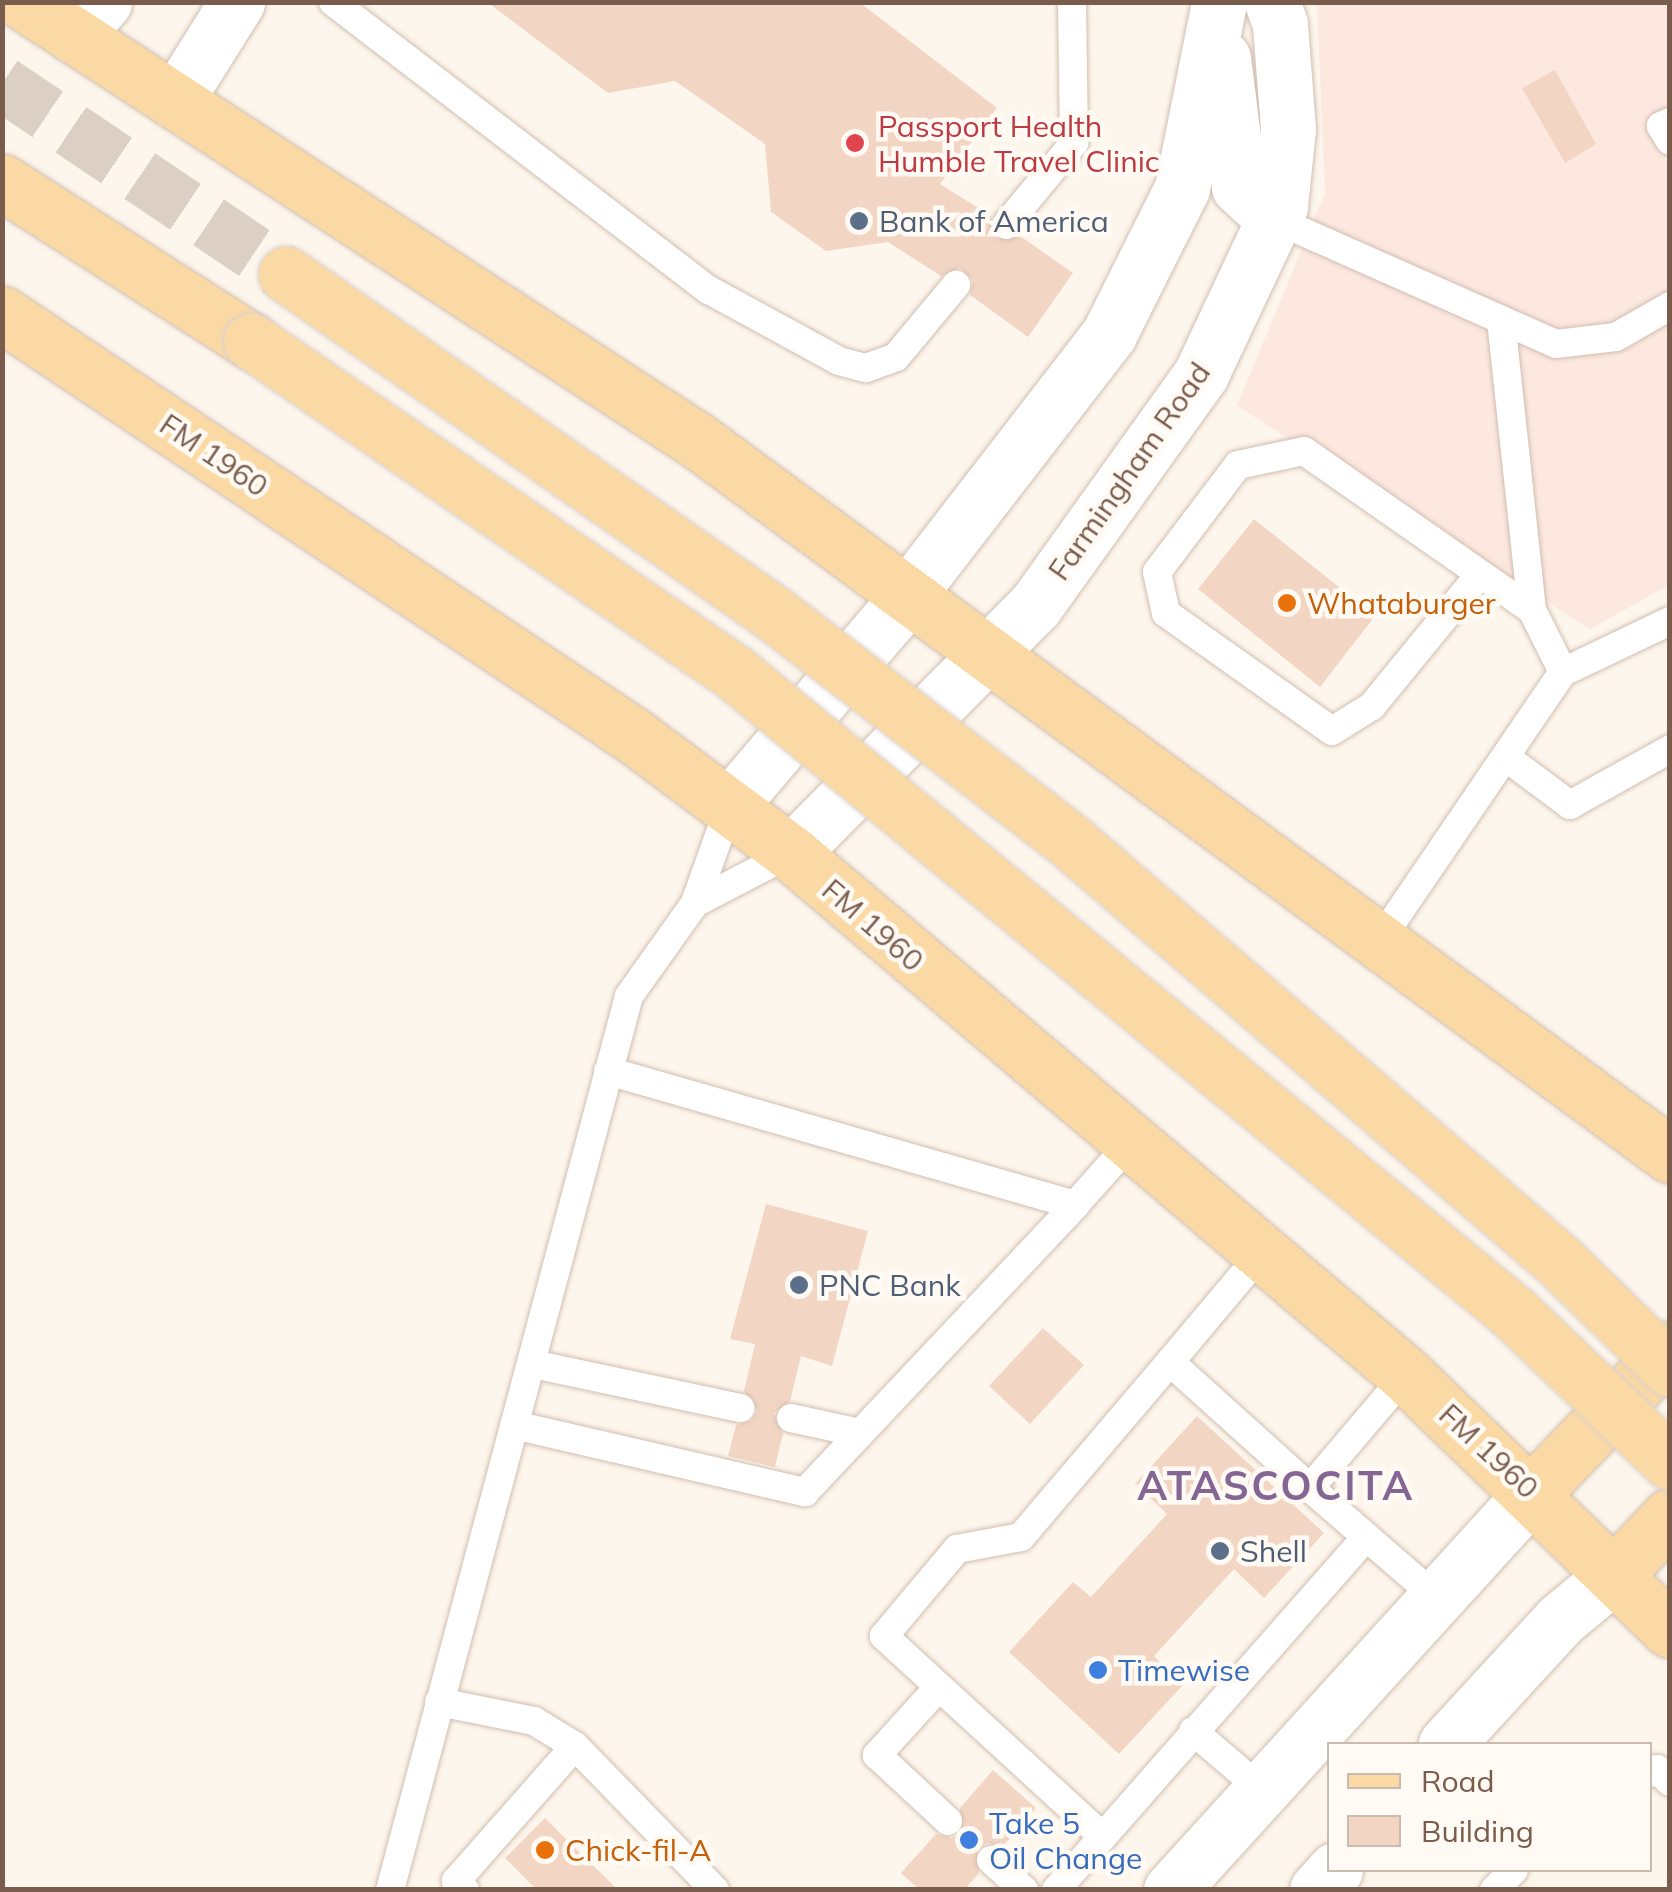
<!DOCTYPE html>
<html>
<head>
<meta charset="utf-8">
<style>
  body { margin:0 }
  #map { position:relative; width:1672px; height:1892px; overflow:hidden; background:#fdf6ec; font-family:Mulish,sans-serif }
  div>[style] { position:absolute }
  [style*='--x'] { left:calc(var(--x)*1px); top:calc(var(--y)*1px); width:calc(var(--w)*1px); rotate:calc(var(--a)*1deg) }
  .commercial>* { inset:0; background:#fde8e0 }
  .building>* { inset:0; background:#f3d5c3 }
  .primary-tunnel>* { height:55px; margin-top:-27.5px; transform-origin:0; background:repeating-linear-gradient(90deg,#dcd0c4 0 55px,transparent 0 83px) }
  .roads { filter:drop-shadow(0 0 2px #d1beb0) drop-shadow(0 0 2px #d1beb0) }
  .lane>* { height:28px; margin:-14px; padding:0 14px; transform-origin:14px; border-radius:14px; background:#fff }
  .secondary>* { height:55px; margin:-27.5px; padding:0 27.5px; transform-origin:27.5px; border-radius:27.5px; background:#fff }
  .primary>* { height:55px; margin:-27.5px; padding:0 27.5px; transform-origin:27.5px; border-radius:27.5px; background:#fbd9a5 }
  .bridges { filter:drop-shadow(0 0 2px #dad1cd) drop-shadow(0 0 2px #dad1cd) }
  .primary-bridge>* { height:55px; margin:-27.5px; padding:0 27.5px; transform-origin:27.5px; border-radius:27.5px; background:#fbd9a5 }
  .dots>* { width:28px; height:28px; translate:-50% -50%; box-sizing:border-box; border:5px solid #fffaf3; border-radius:50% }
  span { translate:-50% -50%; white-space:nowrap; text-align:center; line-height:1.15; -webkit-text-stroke:9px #fffaf3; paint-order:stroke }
  .health-label { font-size:30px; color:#be3a42 }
  .left { translate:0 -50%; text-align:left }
  .service-label { font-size:30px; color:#4e5e75 }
  .street-label { font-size:30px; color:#7a5c4d }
  .food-label { font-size:30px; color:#c56008 }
  .shop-label { font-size:30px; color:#366cbe }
  .district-label { font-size:40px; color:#846695; font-weight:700; letter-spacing:2.5px }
  .frame { position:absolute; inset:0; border:5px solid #7a5c4d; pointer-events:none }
  .legend { position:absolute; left:1327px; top:1742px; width:325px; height:130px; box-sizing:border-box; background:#fffaf3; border:2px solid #cabbb1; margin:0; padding:12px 18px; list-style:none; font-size:30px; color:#7a5c4d }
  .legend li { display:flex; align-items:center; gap:20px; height:50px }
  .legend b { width:50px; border:2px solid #cabbb1 }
</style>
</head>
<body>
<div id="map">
  <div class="commercial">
    <i style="clip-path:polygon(1317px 3px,1669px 3px,1669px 585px,1590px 629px,1237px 406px,1325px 193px)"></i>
  </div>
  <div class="building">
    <i style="clip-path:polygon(487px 2px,859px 2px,997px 108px,940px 184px,991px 216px,996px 239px,1020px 236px,1073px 273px,1028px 337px,970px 295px,973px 280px,960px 268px,941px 276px,888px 242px,826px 251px,771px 212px,765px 144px,675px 81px,608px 93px)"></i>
    <i style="clip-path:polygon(1555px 70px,1596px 144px,1565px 163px,1522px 88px)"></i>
    <i style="clip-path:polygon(1254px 519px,1375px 616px,1320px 687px,1198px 589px)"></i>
    <i style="clip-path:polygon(766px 1204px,868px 1231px,832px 1366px,801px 1356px,790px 1401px,774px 1413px,783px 1433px,775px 1467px,728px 1456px,736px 1425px,752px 1420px,757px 1411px,744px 1391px,755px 1344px,730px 1339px)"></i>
    <i style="clip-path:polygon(1043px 1328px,1084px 1365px,1030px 1424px,989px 1386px)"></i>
    <i style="clip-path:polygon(1197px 1416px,1324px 1533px,1264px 1598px,1234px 1569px,1154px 1656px,1183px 1685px,1119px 1754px,1009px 1652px,1073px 1582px,1091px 1597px,1167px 1514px,1135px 1484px)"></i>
    <i style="clip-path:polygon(993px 1770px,1036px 1808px,1002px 1847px,987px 1843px,978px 1849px,979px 1873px,964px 1890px,920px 1890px,901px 1873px,936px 1834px,952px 1838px,961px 1832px,960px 1808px)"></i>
    <i style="clip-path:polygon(545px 1818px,569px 1842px,618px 1890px,537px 1890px,505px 1858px)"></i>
  </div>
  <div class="primary-tunnel">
    <i style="--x:2;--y:83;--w:342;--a:33.9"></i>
  </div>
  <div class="roads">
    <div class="lane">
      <i style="--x:333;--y:2;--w:474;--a:37.5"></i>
      <i style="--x:709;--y:290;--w:148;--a:28.6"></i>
      <i style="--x:839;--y:361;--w:28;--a:15"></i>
      <i style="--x:866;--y:368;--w:32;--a:-20"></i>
      <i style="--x:896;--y:357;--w:94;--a:-50.2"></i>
      <i style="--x:1670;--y:122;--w:10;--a:156"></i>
      <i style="--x:1661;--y:126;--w:17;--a:59"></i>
      <i style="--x:1274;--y:219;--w:308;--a:23.9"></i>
      <i style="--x:1556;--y:344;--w:60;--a:-6.7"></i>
      <i style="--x:1616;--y:337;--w:62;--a:-29.9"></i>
      <i style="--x:1006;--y:225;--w:107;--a:-50.3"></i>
      <i style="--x:1074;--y:143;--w:141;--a:-90.8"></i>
      <i style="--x:1501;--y:320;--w:292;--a:83.9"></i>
      <i style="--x:1532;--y:610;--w:69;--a:63.4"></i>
      <i style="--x:1480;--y:574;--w:171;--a:129.3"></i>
      <i style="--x:1372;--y:706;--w:47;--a:148"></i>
      <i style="--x:1332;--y:731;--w:204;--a:-144.6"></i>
      <i style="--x:1166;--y:613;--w:42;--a:-102.4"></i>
      <i style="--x:1157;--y:572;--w:134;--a:-52.9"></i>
      <i style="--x:1238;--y:465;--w:67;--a:-12"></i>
      <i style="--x:1304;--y:451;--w:278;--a:34.9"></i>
      <i style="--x:1507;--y:758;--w:79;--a:36.7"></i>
      <i style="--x:1570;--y:805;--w:115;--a:-29.2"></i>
      <i style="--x:730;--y:805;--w:104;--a:109.7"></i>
      <i style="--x:695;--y:903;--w:108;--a:-27.5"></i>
      <i style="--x:1378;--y:943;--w:328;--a:-55.7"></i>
      <i style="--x:1563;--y:672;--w:119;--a:-25.5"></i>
      <i style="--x:608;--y:1071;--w:486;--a:16"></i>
      <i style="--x:1075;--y:1205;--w:89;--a:-48.2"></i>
      <i style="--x:1264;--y:1250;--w:146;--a:130"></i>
      <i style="--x:1170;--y:1362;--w:188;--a:42"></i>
      <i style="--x:1310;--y:1488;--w:148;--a:-49.7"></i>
      <i style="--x:533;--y:1364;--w:212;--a:12"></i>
      <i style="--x:791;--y:1418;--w:71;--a:12.3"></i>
      <i style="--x:514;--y:1425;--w:299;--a:13"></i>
      <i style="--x:805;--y:1492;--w:394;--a:-46.7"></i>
      <i style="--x:1310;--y:1488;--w:167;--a:40.9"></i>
      <i style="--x:938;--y:1688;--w:91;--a:132.3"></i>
      <i style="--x:877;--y:1755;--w:97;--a:42.9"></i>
      <i style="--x:439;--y:1702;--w:97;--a:11.3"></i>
      <i style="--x:534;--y:1721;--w:48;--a:31.4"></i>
      <i style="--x:575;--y:1746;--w:201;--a:45.8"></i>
      <i style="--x:1193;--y:1731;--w:91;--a:40.5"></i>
      <i style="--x:1650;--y:1773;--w:8;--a:-30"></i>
      <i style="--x:1657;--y:1769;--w:18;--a:45"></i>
      <i style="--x:1102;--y:1836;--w:296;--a:-137.5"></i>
      <i style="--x:884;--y:1636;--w:114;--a:-50"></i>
      <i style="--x:957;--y:1549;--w:65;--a:-10.6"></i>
      <i style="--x:1021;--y:1537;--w:230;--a:-49.6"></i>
      <i style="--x:991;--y:1860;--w:45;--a:42.3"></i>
      <i style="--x:390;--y:1890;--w:925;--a:-75.03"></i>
      <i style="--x:629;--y:996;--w:114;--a:-54.6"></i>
      <i style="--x:465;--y:1890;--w:13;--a:-135"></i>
      <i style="--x:456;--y:1881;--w:180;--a:-48.6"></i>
      <i style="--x:1056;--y:1890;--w:470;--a:-48.7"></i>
      <i style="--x:1494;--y:1890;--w:28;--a:-45"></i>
    </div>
    <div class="secondary">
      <i style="--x:75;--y:36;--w:45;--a:-49.5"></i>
      <i style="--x:1223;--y:58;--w:130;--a:82.9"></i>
      <i style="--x:1239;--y:187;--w:47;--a:42.4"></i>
      <i style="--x:175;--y:101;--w:117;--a:-57.9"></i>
      <i style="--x:730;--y:805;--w:245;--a:-49.5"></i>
      <i style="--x:889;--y:619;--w:360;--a:-52.3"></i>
      <i style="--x:1109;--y:334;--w:163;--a:-63.4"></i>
      <i style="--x:1182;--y:188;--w:190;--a:-78.7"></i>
      <i style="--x:791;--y:853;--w:347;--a:-45.4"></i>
      <i style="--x:1035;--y:606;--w:285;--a:-54.4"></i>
      <i style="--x:1201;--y:374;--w:186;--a:-64.8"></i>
      <i style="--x:1280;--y:206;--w:77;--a:-84.1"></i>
      <i style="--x:1288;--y:129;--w:105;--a:-94.4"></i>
      <i style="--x:1280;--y:24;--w:23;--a:-110"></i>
      <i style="--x:1446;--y:1744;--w:168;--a:-47.4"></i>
      <i style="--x:1560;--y:1620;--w:72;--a:-39.9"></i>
      <i style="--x:1171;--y:1890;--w:538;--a:-47.71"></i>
      <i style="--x:1317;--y:1890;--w:27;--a:-48"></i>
    </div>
    <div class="primary">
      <i style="--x:23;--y:2;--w:805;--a:33.04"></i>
      <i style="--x:698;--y:441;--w:1206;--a:36.3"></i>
      <i style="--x:2;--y:182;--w:295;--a:32.6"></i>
      <i style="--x:2;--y:314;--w:760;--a:33.73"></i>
      <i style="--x:634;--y:736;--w:196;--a:36.7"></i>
      <i style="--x:791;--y:853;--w:807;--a:40.32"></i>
      <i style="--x:1406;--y:1375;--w:367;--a:44"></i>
      <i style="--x:1533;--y:1492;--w:198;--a:-46.2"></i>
      <i style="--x:1615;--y:1574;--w:80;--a:-46.5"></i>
    </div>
  </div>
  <div class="bridges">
    <div class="primary-bridge">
      <i style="--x:286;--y:274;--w:593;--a:34.84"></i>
      <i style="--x:773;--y:613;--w:376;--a:37.5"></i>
      <i style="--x:1071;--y:842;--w:642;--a:40.64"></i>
      <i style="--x:1558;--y:1260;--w:156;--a:44.2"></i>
      <i style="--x:251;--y:341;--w:587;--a:34.45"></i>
      <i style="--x:735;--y:673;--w:1010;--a:39.41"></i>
      <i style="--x:1515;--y:1314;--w:214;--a:43.7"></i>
    </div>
  </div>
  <div class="dots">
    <i style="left:855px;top:143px;background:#e0444e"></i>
    <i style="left:859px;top:221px;background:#5c6f8a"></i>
    <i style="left:1287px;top:603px;background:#e8710a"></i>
    <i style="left:799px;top:1285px;background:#5c6f8a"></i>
    <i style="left:1220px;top:1551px;background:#5c6f8a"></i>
    <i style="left:1098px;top:1670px;background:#3f7fe0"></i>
    <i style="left:969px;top:1840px;background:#3f7fe0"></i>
    <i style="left:545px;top:1850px;background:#e8710a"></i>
  </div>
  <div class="health-label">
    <span class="left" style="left:878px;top:143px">Passport Health<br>Humble Travel Clinic</span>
  </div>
  <div class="service-label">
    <span class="left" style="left:879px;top:221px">Bank of America</span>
    <span class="left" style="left:819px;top:1285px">PNC Bank</span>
    <span class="left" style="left:1240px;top:1551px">Shell</span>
  </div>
  <div class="street-label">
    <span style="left:214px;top:455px;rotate:34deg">FM 1960</span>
    <span style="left:1129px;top:471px;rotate:-55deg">Farmingham Road</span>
    <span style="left:873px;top:925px;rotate:41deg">FM 1960</span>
    <span style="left:1489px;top:1451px;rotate:43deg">FM 1960</span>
  </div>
  <div class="food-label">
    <span class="left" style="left:1307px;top:603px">Whataburger</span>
    <span class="left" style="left:565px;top:1850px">Chick-fil-A</span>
  </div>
  <div class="shop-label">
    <span class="left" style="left:1118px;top:1670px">Timewise</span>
    <span class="left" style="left:989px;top:1840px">Take 5<br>Oil Change</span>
  </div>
  <div class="district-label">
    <span style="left:1276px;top:1485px">ATASCOCITA</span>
  </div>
  <div class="frame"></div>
  <ul class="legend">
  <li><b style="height:12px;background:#fbd9a5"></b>Road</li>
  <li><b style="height:28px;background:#f3d5c3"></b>Building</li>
  </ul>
</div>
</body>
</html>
